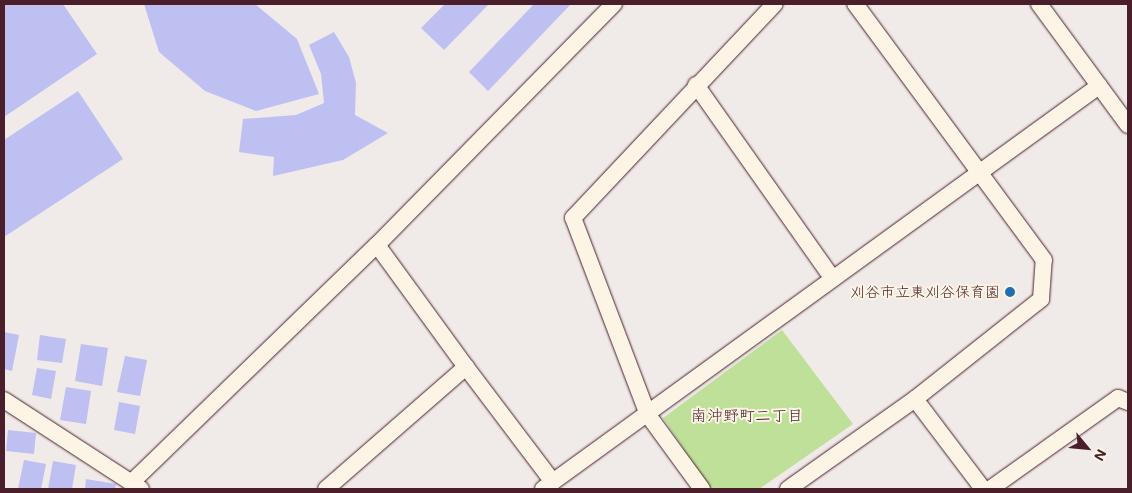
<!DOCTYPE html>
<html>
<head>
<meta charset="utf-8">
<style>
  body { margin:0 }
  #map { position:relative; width:1132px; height:493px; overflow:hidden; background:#f0eae8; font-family:Mali,"Klee One",sans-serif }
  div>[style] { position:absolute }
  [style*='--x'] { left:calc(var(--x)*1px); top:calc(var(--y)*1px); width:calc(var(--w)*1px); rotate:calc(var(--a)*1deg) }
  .green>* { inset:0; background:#bee099 }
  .building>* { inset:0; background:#bec0f2 }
  .roads { filter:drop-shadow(0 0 1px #4a1f2b) drop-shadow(0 0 1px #4a1f2b) }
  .street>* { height:16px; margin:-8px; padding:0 8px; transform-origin:8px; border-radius:8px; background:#fcf5e5 }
  .dots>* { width:14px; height:14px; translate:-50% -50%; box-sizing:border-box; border:2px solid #fcf5e5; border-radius:50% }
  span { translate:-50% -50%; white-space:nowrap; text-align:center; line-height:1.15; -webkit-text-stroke:4px #fcf5e5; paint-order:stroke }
  .poi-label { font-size:15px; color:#4a1f2b }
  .right { translate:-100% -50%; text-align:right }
  .neighbourhood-label { font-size:16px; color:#4a1f2b }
  .frame { position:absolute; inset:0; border:5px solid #4a1f2b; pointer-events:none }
  .north { position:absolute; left:1062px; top:423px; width:50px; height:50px; -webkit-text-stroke:4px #fcf5e5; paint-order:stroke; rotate:118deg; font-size:14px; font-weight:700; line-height:20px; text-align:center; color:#4a1f2b }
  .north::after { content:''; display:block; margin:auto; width:18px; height:22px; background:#4a1f2b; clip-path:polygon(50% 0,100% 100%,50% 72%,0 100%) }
</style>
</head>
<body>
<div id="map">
  <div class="green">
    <i style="clip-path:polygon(782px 330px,853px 424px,759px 489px,710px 489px,663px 418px)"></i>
  </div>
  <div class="building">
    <i style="clip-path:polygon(4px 4px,63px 4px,97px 54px,4px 117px)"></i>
    <i style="clip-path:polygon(144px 4px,255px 4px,297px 39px,319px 94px,256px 111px,205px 91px,159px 52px)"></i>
    <i style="clip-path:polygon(445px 4px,489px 4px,444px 50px,421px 28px)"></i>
    <i style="clip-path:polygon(534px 4px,571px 4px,488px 91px,469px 72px)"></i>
    <i style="clip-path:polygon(334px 32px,349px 57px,356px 83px,355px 115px,388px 133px,343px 160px,273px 176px,274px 157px,239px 152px,243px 119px,296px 115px,324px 103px,321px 74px,309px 45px)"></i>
    <i style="clip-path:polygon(78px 91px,123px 159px,4px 237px,4px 140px)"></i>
    <i style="clip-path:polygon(4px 332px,19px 335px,12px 371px,4px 369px)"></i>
    <i style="clip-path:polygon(40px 335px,66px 339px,62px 363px,37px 360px)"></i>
    <i style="clip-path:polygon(81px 344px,108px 348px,102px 386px,75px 381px)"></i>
    <i style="clip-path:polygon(125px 356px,147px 360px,140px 396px,117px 392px)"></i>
    <i style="clip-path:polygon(37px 368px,56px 371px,51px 399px,32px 395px)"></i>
    <i style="clip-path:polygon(66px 387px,91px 391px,86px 424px,60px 420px)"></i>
    <i style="clip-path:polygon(119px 402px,140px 406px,135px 434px,114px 430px)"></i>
    <i style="clip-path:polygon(8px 430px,36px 433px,34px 454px,6px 451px)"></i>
    <i style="clip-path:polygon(24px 460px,46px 464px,41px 489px,18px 489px)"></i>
    <i style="clip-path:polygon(53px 461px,76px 465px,72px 489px,48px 489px)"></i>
    <i style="clip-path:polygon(86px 479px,116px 484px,115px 489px,85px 489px)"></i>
  </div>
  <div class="roads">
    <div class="street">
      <i style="--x:1039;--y:4;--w:150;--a:53.7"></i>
      <i style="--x:696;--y:85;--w:237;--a:54.8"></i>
      <i style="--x:377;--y:245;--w:151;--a:53.9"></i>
      <i style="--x:915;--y:399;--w:113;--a:52.9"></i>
      <i style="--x:4;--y:400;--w:163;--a:33"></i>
      <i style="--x:131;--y:483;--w:342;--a:-44.1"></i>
      <i style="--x:377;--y:245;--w:338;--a:-45.5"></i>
      <i style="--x:326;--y:489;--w:186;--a:-41.1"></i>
      <i style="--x:466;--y:367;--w:144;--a:52.9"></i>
      <i style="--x:543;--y:489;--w:687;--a:-35.94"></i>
      <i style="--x:702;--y:489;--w:92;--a:-126.1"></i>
      <i style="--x:648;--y:415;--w:211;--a:-110.8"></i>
      <i style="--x:573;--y:218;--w:294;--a:-46.7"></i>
      <i style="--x:788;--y:489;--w:156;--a:-35.3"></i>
      <i style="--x:915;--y:399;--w:161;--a:-38.4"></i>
      <i style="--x:1041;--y:299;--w:39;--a:-86"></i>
      <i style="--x:1044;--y:260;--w:318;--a:-126.4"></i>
      <i style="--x:990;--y:489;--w:157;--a:-35.4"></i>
      <i style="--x:1118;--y:398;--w:11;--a:22"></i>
    </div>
  </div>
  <div class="dots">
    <i style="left:1010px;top:292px;background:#1f6fb2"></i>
  </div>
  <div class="poi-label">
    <span class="right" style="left:1000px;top:292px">刈谷市立東刈谷保育園</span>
  </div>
  <div class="neighbourhood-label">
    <span style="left:747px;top:415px">南沖野町二丁目</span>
  </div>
  <div class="frame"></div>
  <div class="north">N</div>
</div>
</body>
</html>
